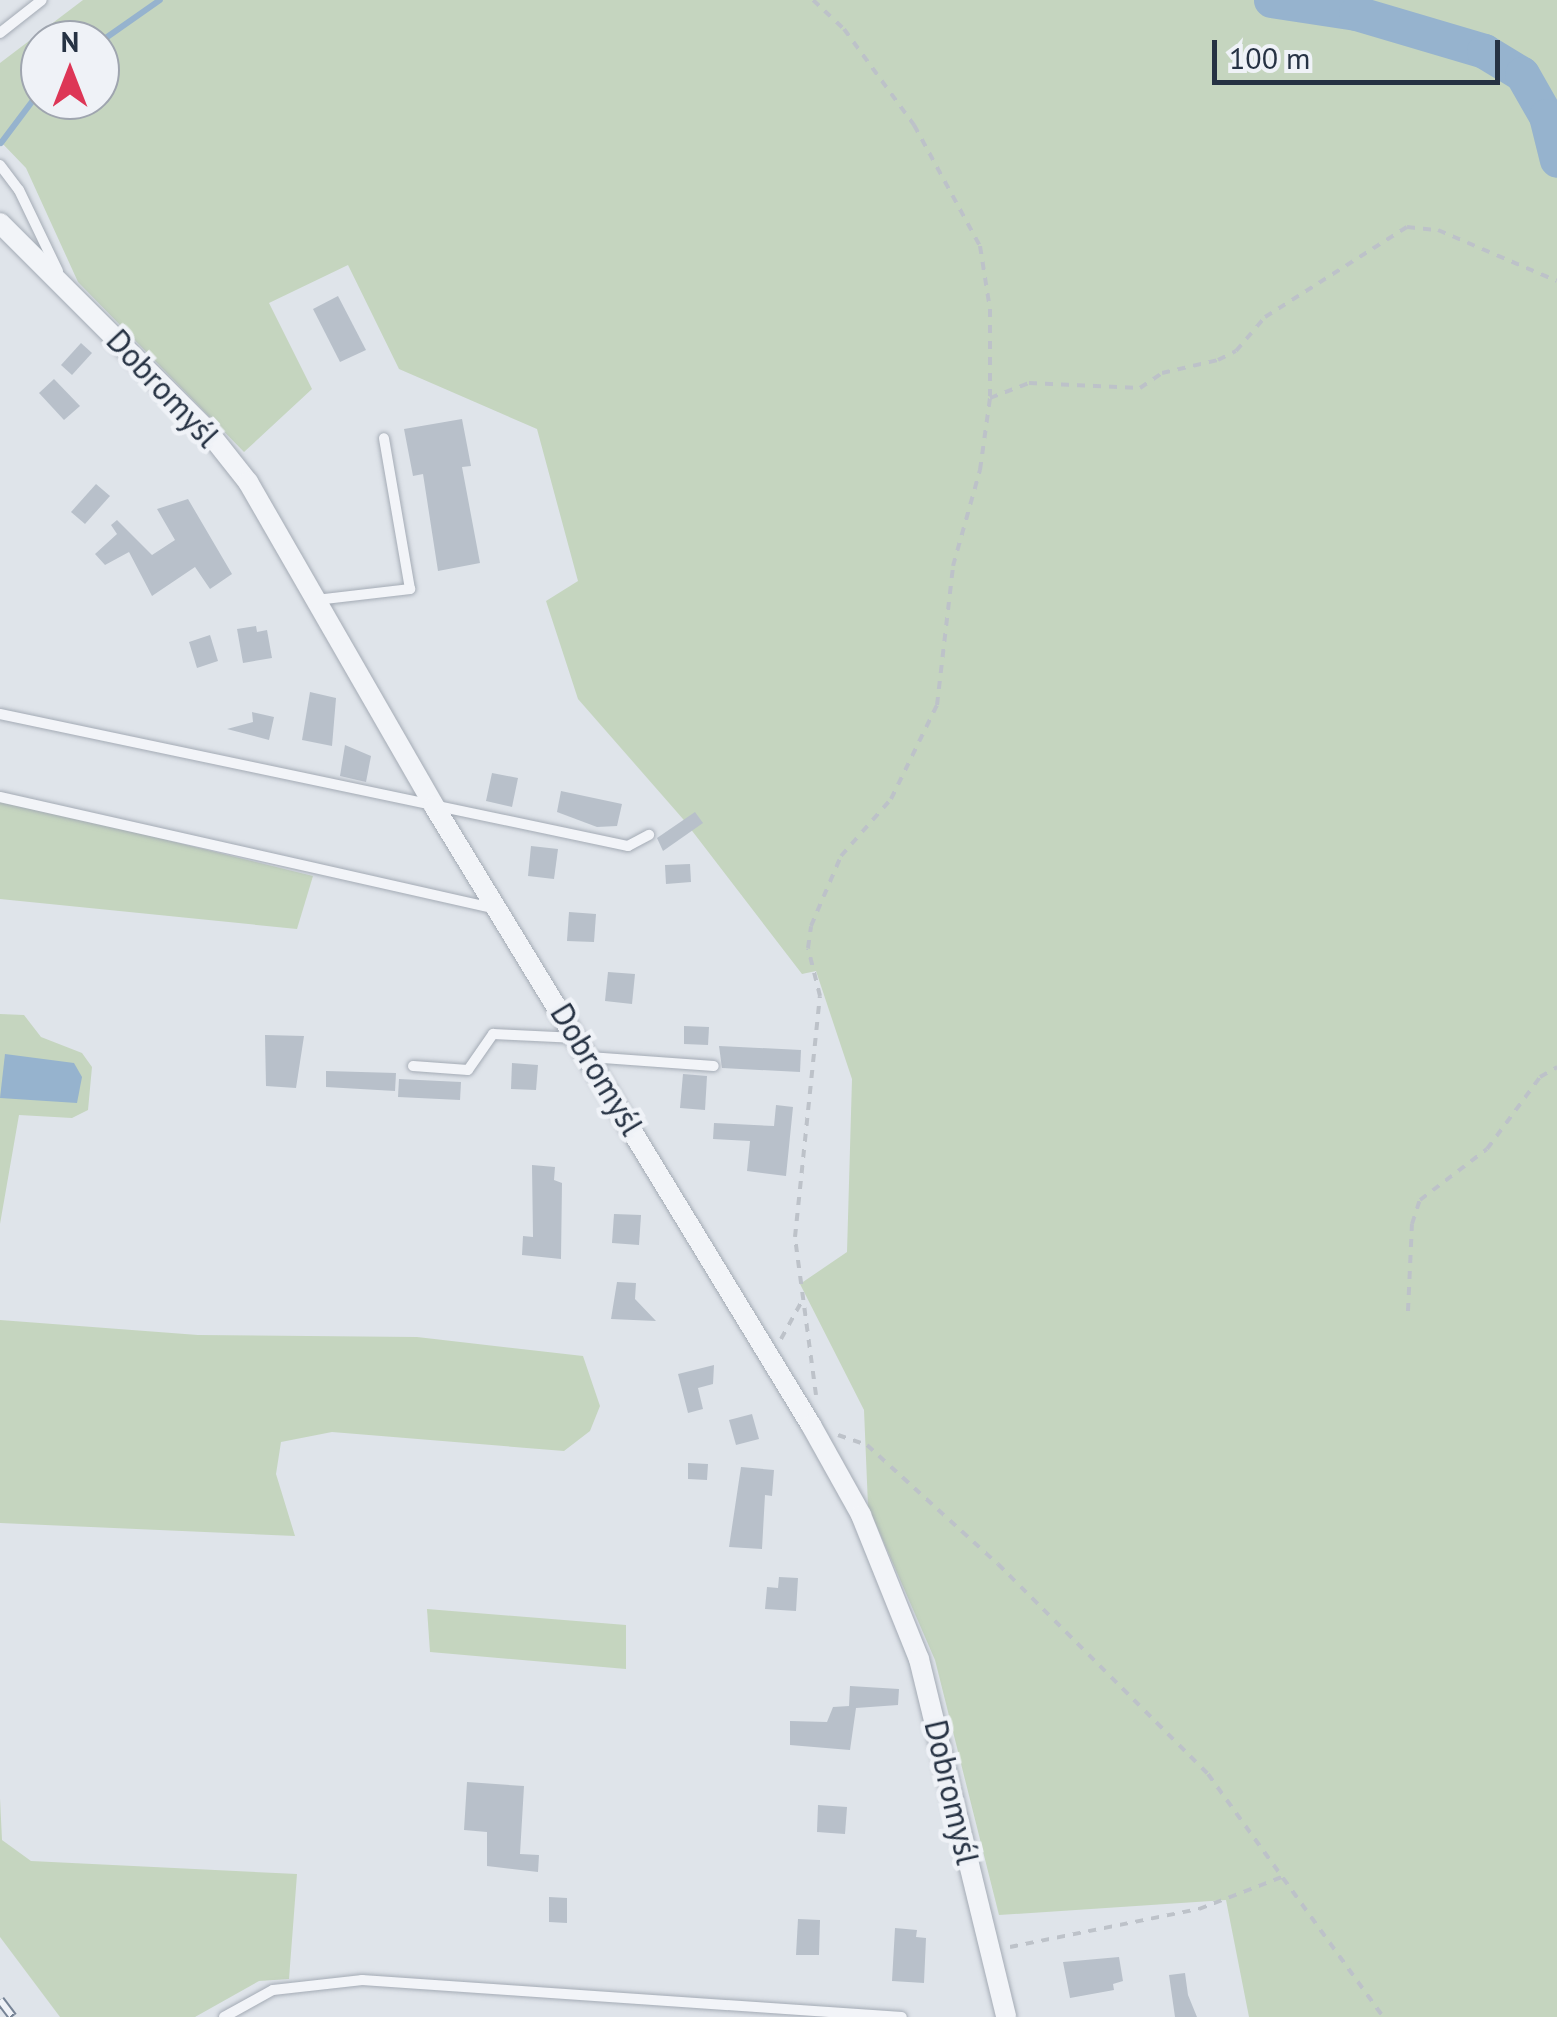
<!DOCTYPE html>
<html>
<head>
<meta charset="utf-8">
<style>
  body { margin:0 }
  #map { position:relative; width:1557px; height:2017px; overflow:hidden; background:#dfe4ea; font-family:"PT Sans",sans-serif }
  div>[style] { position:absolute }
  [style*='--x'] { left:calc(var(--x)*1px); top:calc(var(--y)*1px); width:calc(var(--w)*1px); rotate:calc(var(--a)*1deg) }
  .green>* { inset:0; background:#c5d5bf }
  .water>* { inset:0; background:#96b3ce }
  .stream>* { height:6px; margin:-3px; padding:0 3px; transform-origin:3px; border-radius:3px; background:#96b3ce }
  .river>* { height:35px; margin:-17.5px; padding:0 17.5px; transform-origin:17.5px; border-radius:17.5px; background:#96b3ce }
  .building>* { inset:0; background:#b8c0ca }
  .path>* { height:4px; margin-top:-2px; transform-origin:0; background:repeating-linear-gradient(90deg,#bdc2c9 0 8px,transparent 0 16px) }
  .roads { filter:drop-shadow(0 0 2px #a4abb5) drop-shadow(0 0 2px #a4abb5) }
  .lane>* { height:10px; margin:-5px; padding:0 5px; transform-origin:5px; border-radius:5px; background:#f2f4f8 }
  .street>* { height:20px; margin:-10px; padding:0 10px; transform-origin:10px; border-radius:10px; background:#f2f4f8 }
  .rail>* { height:10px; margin-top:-5px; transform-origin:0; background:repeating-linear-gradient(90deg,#eff2f7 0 19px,#768395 0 38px); box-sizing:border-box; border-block:2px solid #768395 }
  span { translate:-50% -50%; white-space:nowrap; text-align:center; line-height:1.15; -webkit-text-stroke:9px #eff2f7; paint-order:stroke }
  .street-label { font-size:32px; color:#263243 }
  .north { position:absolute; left:20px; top:20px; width:100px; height:100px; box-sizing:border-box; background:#eff2f7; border:2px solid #9fa5af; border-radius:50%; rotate:0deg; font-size:28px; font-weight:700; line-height:40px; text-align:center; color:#263243 }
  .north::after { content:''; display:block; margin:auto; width:35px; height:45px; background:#dd3656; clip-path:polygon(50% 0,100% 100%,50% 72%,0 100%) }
  .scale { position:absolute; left:1212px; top:40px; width:288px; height:45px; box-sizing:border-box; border:5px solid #263243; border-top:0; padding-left:12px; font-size:30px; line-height:35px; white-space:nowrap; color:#263243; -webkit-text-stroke:8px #eff2f7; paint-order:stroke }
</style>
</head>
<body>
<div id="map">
  <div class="green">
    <i style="clip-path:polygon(evenodd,83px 0,1557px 0,1557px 2017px,1249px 2017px,1226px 1900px,999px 1915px,935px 1660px,868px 1506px,864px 1410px,800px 1284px,847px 1252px,852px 1079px,816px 971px,802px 974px,683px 819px,578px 699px,546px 601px,578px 581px,537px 429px,399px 369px,348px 265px,269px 303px,312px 389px,244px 452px,78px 282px,26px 168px,0 141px,0 63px,83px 0,40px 40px,100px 40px,100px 100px,40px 100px,40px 40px)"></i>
    <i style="clip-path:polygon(0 799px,313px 876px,297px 929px,0 899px)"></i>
    <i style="clip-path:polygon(0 1014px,24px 1015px,41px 1037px,82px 1053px,92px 1067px,88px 1110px,72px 1118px,19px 1115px,0 1224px)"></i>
    <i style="clip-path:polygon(0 1320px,198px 1335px,417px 1337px,583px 1356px,600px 1406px,590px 1431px,564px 1451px,332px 1432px,281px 1442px,276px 1474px,295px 1536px,0 1523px)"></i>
    <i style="clip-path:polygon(427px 1609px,626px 1625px,626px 1669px,430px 1652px)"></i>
    <i style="clip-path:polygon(0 1798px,2px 1840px,31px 1861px,297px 1874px,289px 1979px,259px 1981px,195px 2017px,60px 2017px,0 1937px)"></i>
  </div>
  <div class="water">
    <i style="clip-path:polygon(5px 1054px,74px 1063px,82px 1077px,77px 1103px,0 1098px)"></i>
  </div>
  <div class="stream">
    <i style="--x:100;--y:42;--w:73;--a:-35"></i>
    <i style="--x:1;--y:143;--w:65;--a:-53.1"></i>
  </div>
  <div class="river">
    <i style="--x:1271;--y:0;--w:86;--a:8.7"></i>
    <i style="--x:1356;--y:13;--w:134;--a:16.5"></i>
    <i style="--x:1484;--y:51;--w:44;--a:31.2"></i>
    <i style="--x:1522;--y:74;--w:48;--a:60.3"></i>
    <i style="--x:1546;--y:116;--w:45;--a:76"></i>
  </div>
  <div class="building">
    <i style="clip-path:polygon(338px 296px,366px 350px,340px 362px,313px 309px)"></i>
    <i style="clip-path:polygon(81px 343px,92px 353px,72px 375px,61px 365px)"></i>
    <i style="clip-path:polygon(54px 379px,80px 406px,64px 420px,39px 393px)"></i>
    <i style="clip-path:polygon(462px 419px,471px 466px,462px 467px,480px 563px,438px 571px,423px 474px,413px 476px,404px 429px)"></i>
    <i style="clip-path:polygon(96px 484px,110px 496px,85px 524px,71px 512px)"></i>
    <i style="clip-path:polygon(188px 499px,232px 574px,216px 585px,210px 589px,195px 567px,152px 596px,129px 552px,105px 565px,95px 554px,117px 534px,111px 525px,117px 520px,152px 555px,175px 540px,157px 509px)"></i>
    <i style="clip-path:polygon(256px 626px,257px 632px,267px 630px,272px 658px,243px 663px,237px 629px)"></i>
    <i style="clip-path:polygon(210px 635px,218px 661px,197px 668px,189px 642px)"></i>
    <i style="clip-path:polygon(310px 692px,336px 698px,332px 746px,302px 740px)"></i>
    <i style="clip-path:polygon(252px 712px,274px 717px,269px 740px,227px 729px,253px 722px)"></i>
    <i style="clip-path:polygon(345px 745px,371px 756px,366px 782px,340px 776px)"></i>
    <i style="clip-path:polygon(492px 773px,518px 778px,512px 807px,486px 801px)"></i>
    <i style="clip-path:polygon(561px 791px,622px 804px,617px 826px,597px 827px,557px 812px)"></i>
    <i style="clip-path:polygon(695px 812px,703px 823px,663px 851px,657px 838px)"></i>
    <i style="clip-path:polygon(531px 846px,558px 849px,554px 879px,528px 876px)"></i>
    <i style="clip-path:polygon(690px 864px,691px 882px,666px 884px,665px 865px)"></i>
    <i style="clip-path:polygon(569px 912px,596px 914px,594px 942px,567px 941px)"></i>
    <i style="clip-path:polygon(608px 972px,635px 974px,632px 1004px,605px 1001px)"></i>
    <i style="clip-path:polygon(684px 1026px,709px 1027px,708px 1045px,684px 1044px)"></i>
    <i style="clip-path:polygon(265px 1035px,304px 1036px,296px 1088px,266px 1086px)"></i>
    <i style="clip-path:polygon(719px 1046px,801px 1050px,800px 1072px,722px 1068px)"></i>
    <i style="clip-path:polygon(512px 1063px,538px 1065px,536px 1090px,511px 1089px)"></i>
    <i style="clip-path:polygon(326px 1071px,396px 1073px,395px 1091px,326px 1087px)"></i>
    <i style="clip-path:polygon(683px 1074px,707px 1076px,705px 1110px,680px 1108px)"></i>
    <i style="clip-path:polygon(399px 1079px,461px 1082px,460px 1100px,398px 1097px)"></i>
    <i style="clip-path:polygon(776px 1105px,793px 1107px,786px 1176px,747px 1171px,750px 1141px,713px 1139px,714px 1123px,774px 1126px)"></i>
    <i style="clip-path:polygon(532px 1165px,555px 1167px,554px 1180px,562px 1183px,561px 1259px,522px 1255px,523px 1236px,533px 1237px)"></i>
    <i style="clip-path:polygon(614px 1214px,641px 1215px,639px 1245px,612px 1243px)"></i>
    <i style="clip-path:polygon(617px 1282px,636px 1283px,635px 1299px,656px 1321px,611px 1319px)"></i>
    <i style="clip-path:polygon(714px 1365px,713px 1384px,698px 1388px,703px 1409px,688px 1413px,678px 1374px)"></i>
    <i style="clip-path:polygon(752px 1414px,759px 1439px,736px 1445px,729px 1420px)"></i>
    <i style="clip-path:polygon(688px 1463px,708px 1464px,707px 1480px,688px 1479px)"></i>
    <i style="clip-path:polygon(741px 1467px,774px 1470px,772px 1496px,765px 1495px,762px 1549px,729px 1547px)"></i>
    <i style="clip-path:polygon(779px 1577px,798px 1578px,796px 1611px,765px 1609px,767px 1587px,778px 1588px)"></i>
    <i style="clip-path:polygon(850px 1686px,899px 1689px,898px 1705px,856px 1708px,850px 1750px,790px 1745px,790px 1721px,827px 1722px,833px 1707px,849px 1706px)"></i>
    <i style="clip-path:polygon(467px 1782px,524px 1786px,520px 1854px,539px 1855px,538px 1872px,487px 1866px,487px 1832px,464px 1830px)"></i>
    <i style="clip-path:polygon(818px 1805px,847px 1807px,845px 1834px,817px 1832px)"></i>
    <i style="clip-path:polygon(549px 1897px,567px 1898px,567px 1923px,549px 1922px)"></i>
    <i style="clip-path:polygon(798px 1919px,820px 1920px,819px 1955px,796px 1955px)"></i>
    <i style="clip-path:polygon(895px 1928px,917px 1930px,916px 1937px,926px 1938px,924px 1983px,892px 1981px)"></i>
    <i style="clip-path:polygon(1119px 1957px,1123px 1981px,1113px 1984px,1114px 1990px,1070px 1998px,1063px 1962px)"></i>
    <i style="clip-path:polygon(1185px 1973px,1188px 1995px,1197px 2017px,1175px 2017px,1169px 1975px)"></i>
  </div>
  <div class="path">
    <i style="--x:813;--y:0;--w:42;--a:43.1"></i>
    <i style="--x:844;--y:29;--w:119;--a:53.9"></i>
    <i style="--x:914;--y:125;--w:138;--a:61.4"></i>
    <i style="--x:980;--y:246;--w:64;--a:81"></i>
    <i style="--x:990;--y:309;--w:87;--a:90"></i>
    <i style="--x:1408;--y:1311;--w:87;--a:-87.4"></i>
    <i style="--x:1412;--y:1224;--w:25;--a:-72"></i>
    <i style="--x:1420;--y:1200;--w:84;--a:-37.3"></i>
    <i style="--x:1487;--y:1149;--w:89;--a:-53.6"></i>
    <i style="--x:1540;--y:1077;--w:20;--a:-30"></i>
    <i style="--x:781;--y:1339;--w:46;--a:-61.2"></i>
    <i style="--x:816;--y:1395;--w:159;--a:-97.6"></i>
    <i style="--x:795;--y:1237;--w:242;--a:-84.1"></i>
    <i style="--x:820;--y:996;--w:49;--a:-104"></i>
    <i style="--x:808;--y:948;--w:22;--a:-82"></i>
    <i style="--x:811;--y:926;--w:76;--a:-66.8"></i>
    <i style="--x:841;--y:856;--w:76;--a:-48.7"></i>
    <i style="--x:891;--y:799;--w:105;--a:-63.9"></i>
    <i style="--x:937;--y:705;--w:140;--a:-83.4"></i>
    <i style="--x:953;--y:566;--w:100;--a:-74.3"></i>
    <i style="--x:980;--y:470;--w:73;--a:-82.1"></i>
    <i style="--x:990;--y:398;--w:42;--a:-21"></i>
    <i style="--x:1029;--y:383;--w:111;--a:2.6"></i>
    <i style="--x:1140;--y:388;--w:27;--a:-34"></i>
    <i style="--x:1162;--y:373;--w:57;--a:-13.1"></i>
    <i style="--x:1218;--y:360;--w:20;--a:-27"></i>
    <i style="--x:1236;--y:351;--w:45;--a:-49.5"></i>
    <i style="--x:1265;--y:317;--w:168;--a:-32.4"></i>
    <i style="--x:1407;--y:227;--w:31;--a:6"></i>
    <i style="--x:1438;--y:230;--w:129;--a:23.2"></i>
    <i style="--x:838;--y:1435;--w:31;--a:19"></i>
    <i style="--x:867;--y:1445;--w:177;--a:42.3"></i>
    <i style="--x:998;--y:1564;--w:297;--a:45"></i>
    <i style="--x:1208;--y:1774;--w:299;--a:54.2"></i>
    <i style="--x:1010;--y:1947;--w:193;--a:-11.4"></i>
    <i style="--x:1199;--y:1909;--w:89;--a:-21.1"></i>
  </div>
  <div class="roads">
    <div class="lane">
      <i style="--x:0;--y:33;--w:53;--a:-38.2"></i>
      <i style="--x:0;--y:165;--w:31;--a:53"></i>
      <i style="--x:19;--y:190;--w:90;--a:64.3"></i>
      <i style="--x:316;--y:600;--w:95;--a:-6.7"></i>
      <i style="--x:410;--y:589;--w:153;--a:-99.8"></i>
      <i style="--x:0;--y:714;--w:642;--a:11.87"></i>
      <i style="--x:628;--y:846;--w:24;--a:-28"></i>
      <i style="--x:0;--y:797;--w:504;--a:12.71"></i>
      <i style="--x:589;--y:1057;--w:125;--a:4.1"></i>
      <i style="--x:413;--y:1066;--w:55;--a:4.2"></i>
      <i style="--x:468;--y:1070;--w:44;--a:-55.2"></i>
      <i style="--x:493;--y:1034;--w:84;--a:2.7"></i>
      <i style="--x:224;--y:2017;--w:56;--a:-28.9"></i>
      <i style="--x:273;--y:1990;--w:90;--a:-6.4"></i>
      <i style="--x:362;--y:1980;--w:541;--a:3.92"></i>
    </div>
    <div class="street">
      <i style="--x:0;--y:223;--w:291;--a:45"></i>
      <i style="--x:206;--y:429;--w:68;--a:51.6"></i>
      <i style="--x:248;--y:482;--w:374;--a:60.1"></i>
      <i style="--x:434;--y:806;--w:725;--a:58.66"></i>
      <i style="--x:811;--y:1425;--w:103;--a:60.9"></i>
      <i style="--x:861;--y:1515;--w:155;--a:68.1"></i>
      <i style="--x:919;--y:1659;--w:368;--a:76.3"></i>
    </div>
  </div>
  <div class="rail">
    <i style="--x:0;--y:2000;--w:21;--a:53"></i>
  </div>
  <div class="street-label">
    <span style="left:163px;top:388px;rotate:47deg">Dobromyśl</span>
    <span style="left:597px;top:1069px;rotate:59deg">Dobromyśl</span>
    <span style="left:952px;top:1792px;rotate:77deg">Dobromyśl</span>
  </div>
  <div class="north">N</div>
  <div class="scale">100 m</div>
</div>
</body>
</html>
